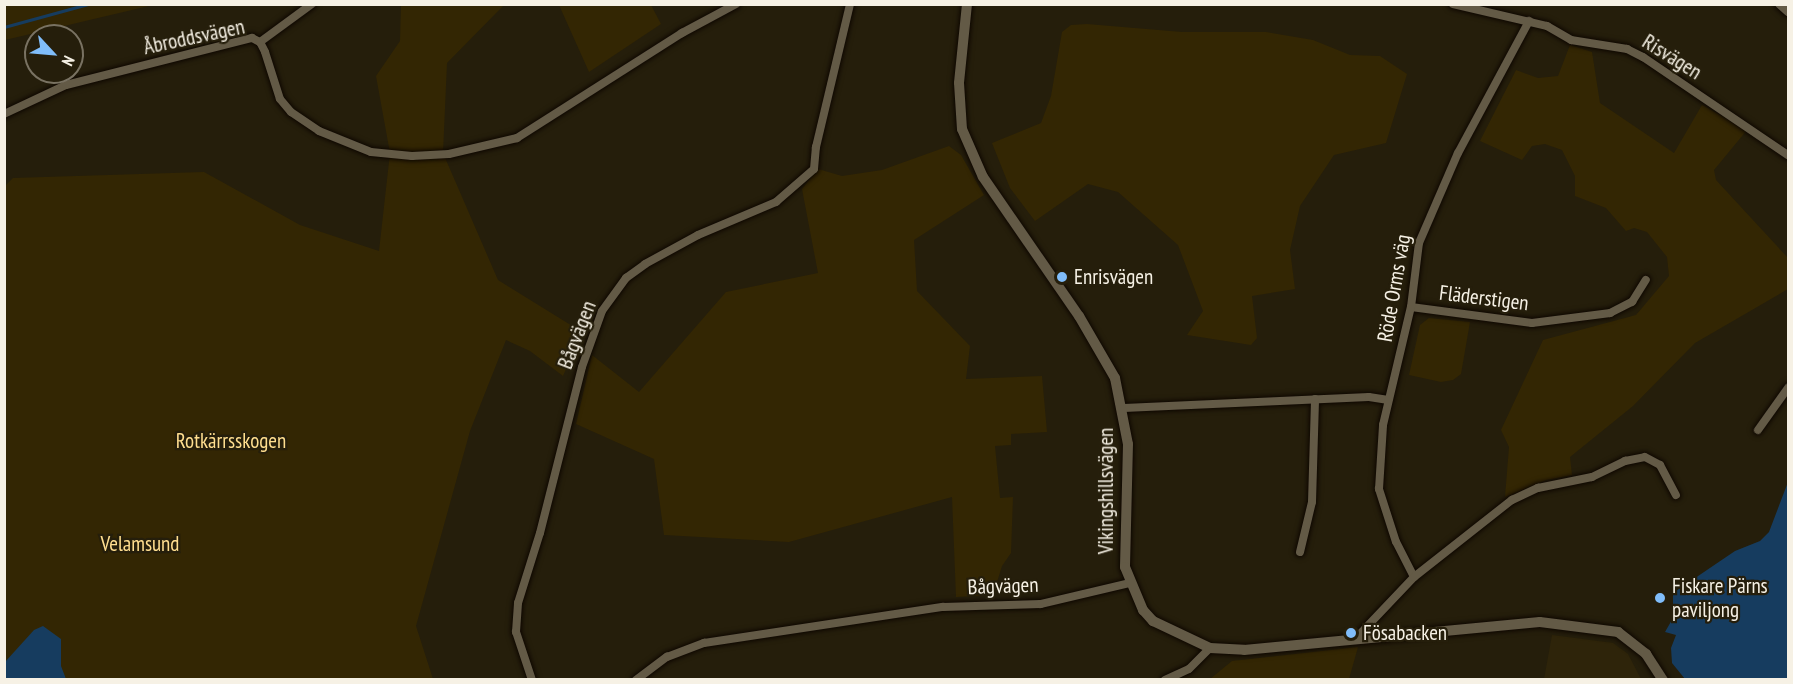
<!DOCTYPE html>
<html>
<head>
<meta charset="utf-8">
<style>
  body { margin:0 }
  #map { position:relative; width:1793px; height:684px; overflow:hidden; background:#251e0b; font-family:"PT Sans Narrow",sans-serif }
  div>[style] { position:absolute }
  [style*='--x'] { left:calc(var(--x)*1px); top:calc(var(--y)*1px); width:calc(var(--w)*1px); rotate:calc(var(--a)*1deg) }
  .built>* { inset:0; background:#2e240a }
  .green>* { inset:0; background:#332603 }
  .water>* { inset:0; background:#163c5f }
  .stream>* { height:3px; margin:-1.5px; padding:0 1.5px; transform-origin:1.5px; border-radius:1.5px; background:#163c5f }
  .roads { filter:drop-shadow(0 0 2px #0e0700) drop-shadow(0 0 2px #0e0700) }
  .street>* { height:8px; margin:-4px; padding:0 4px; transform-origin:4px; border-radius:4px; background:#635a46 }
  .secondary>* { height:10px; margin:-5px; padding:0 5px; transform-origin:5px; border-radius:5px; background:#635a46 }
  .dots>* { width:16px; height:16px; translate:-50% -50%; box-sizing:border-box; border:3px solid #251e0b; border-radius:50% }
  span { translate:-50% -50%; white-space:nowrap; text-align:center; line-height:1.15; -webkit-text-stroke:4.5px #251e0b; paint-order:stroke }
  .street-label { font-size:21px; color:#f6f1e5 }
  .poi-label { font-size:21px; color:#f6f1e5 }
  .left { translate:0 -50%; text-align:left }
  .park-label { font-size:21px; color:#ffde8f }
  .frame { position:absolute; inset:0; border:6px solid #f6f1e5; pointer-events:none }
  .north { position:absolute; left:24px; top:24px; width:60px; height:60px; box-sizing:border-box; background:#251e0b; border:2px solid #797262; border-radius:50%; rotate:116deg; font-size:16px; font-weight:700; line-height:24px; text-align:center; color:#f6f1e5 }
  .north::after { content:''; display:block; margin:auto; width:21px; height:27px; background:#80bdfa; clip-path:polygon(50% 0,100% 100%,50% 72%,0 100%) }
</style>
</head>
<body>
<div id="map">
  <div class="built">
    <i style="clip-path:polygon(1552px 635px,1613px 643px,1628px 654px,1641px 679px,1544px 679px)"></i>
  </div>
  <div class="green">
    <i style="clip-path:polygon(5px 4px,153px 4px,153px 5px,5px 40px)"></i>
    <i style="clip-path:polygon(401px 5px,504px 5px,447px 63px,443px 153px,498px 280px,582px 332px,563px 376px,530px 351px,506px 340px,470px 431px,416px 626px,433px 679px,5px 680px,5px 186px,13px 178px,204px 172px,300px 225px,379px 251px,390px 153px,376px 76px,400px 41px)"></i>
    <i style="clip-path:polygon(559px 5px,651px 5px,661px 24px,589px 72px)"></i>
    <i style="clip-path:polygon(1087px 24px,1182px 32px,1266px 32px,1313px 40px,1350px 55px,1380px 56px,1407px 74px,1386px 143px,1334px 155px,1300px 206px,1290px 250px,1295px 289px,1252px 296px,1257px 338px,1251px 345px,1187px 335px,1203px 311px,1178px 245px,1118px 192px,1088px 184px,1035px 221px,1010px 188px,992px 143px,1041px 123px,1051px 96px,1062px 32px,1071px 25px)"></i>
    <i style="clip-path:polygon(1570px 45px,1592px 52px,1600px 103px,1674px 153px,1702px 105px,1747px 130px,1714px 170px,1716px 180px,1788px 258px,1788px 289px,1695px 343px,1633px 406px,1570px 457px,1572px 475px,1546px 480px,1505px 497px,1509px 447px,1501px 430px,1543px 340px,1636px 315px,1669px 276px,1667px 257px,1647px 232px,1634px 228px,1626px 231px,1606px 208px,1575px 196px,1575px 176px,1562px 150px,1545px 144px,1532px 146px,1522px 160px,1480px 141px,1516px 70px,1538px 78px,1558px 76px)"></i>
    <i style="clip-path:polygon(949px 146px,961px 155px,984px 195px,914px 240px,917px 291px,970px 346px,966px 379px,1042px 376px,1047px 432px,1011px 434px,1011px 445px,995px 446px,1000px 498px,1013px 497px,1011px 553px,1002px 566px,993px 595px,956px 597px,952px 497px,789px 542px,664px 535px,654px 459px,576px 424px,592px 355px,639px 392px,726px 292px,818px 273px,802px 189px,818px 169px,842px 176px,882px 170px)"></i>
    <i style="clip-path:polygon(1429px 318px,1470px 322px,1461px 374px,1453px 380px,1441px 382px,1409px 375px,1420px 325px)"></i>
    <i style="clip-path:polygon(1358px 647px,1349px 679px,1210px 679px,1232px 661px)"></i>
  </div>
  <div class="water">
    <i style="clip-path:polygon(1788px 482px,1788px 679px,1685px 679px,1672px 663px,1671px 648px,1676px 635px,1665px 632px,1673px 618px,1673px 593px,1735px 551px,1760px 541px,1769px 532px)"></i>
    <i style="clip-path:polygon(43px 626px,61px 639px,61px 666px,66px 679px,5px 679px,5px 662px,34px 630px)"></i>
  </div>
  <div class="stream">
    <i style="--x:4;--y:27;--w:87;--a:-15.3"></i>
  </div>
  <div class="roads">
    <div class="street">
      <i style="--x:1453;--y:4;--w:97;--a:13.2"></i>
      <i style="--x:1547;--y:26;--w:28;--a:30"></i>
      <i style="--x:1571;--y:40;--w:57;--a:9.1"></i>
      <i style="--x:1627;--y:49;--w:18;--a:27"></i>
      <i style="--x:1643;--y:57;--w:175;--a:34.1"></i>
      <i style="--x:1779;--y:4;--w:12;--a:42"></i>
      <i style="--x:260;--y:42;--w:64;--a:-36.2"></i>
      <i style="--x:4;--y:114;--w:68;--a:-25.1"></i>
      <i style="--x:66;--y:85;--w:192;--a:-14.2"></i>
      <i style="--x:252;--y:38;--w:9;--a:27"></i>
      <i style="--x:260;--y:42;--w:11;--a:63"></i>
      <i style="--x:265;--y:52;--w:49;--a:72.3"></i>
      <i style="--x:280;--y:99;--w:17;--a:50"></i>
      <i style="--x:291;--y:112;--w:34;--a:34"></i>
      <i style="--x:319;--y:131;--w:56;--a:22"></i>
      <i style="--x:371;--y:152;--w:41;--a:5.6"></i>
      <i style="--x:412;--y:156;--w:37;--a:-3"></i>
      <i style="--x:449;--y:154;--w:70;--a:-13.2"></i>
      <i style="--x:517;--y:138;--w:196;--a:-32.5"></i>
      <i style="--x:682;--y:33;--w:61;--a:-28.2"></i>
      <i style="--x:1411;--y:307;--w:122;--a:7.5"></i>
      <i style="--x:1532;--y:323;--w:79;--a:-7.3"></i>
      <i style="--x:1610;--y:313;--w:25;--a:-27"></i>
      <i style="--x:1632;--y:302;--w:26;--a:-58"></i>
      <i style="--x:1124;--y:408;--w:245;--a:-2.6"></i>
      <i style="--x:1369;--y:397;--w:18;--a:9"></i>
      <i style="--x:1758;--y:430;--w:52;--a:-54.5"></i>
      <i style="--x:1300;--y:552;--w:51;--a:-76.5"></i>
      <i style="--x:1312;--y:502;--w:103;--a:-88.3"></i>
      <i style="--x:1414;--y:577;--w:39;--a:-117"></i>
      <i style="--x:1396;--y:542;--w:56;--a:-107.8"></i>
      <i style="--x:1379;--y:489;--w:64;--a:-86.4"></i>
      <i style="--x:1383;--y:425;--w:121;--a:-76.7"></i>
      <i style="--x:1411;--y:307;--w:64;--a:-82.9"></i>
      <i style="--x:1419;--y:243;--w:98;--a:-66.6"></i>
      <i style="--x:1458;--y:153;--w:150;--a:-61.7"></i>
      <i style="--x:1358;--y:636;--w:81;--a:-46.5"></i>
      <i style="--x:1414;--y:577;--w:125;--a:-38.2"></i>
      <i style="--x:1512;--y:500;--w:29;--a:-25"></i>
      <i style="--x:1538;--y:488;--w:55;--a:-11.5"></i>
      <i style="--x:1592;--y:477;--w:37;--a:-26"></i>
      <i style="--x:1625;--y:461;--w:20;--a:-11"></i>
      <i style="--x:1645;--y:457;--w:17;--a:28"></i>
      <i style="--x:1660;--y:465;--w:34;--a:62"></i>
      <i style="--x:532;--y:680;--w:51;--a:-108.4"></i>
      <i style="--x:516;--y:632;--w:29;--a:-86"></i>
      <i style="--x:518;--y:603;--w:73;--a:-72.6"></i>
      <i style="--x:540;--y:533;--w:171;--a:-75.8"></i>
      <i style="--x:582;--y:367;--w:59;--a:-70.3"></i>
      <i style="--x:602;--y:311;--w:41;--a:-54"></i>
      <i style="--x:626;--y:278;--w:24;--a:-36"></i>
      <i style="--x:645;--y:264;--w:60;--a:-28.7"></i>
      <i style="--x:698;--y:235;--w:85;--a:-22.9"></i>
      <i style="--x:776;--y:202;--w:50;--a:-41"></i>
      <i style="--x:814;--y:169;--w:22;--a:-85"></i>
      <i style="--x:816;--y:147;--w:147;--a:-76.6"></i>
      <i style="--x:636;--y:680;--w:39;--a:-37"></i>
      <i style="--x:667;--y:657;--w:40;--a:-21"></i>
      <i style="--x:704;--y:643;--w:242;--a:-8.6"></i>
      <i style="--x:943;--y:607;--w:98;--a:-1.8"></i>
      <i style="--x:1041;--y:604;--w:91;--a:-13.3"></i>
      <i style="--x:1165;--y:680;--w:26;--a:-25"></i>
      <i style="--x:1189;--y:669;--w:30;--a:-45"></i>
    </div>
    <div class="secondary">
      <i style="--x:967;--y:4;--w:79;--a:95.8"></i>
      <i style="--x:959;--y:83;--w:46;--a:86.3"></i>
      <i style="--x:962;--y:129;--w:52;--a:66.4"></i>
      <i style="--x:983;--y:177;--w:169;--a:55.4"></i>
      <i style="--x:1079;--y:316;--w:72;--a:59.9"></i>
      <i style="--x:1115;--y:378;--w:67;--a:78.9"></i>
      <i style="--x:1128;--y:444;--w:123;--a:91.4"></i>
      <i style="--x:1125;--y:567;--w:47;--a:67.3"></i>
      <i style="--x:1143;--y:610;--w:15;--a:48"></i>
      <i style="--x:1153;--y:621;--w:63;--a:25.3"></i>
      <i style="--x:1210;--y:648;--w:34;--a:3"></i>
      <i style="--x:1244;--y:650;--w:297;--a:-5.4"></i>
      <i style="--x:1540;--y:622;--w:79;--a:7.3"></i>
      <i style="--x:1618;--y:632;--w:36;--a:38"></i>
      <i style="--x:1646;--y:654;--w:31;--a:57"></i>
    </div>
  </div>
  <div class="dots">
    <i style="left:1062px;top:277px;background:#80bdfa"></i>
    <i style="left:1660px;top:598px;background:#80bdfa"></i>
    <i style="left:1351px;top:633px;background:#80bdfa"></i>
  </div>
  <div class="street-label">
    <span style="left:194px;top:37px;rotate:-12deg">Åbroddsvägen</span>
    <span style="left:1672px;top:57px;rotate:32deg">Risvägen</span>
    <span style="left:1394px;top:288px;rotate:-80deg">Röde Orms väg</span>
    <span style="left:1484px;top:298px;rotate:7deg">Fläderstigen</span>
    <span style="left:577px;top:335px;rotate:-69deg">Bågvägen</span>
    <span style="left:1106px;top:491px;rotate:-90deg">Vikingshillsvägen</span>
    <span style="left:1003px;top:586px;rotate:-2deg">Bågvägen</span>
  </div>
  <div class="poi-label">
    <span class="left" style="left:1074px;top:277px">Enrisvägen</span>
    <span class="left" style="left:1672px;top:598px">Fiskare Pärns<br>paviljong</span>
    <span class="left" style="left:1363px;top:633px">Fösabacken</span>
  </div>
  <div class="park-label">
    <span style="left:231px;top:441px">Rotkärrsskogen</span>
    <span style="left:140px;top:544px">Velamsund</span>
  </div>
  <div class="frame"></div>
  <div class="north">N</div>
</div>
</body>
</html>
